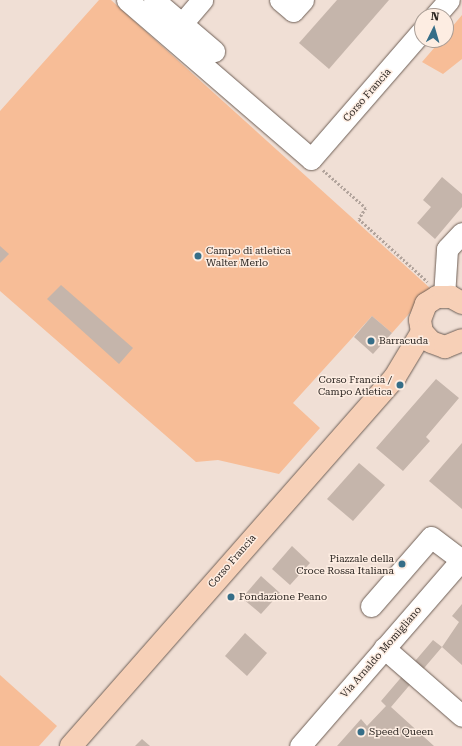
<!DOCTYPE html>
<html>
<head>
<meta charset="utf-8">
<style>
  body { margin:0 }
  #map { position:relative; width:462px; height:746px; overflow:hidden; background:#f0dfd5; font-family:"Roboto Serif",serif }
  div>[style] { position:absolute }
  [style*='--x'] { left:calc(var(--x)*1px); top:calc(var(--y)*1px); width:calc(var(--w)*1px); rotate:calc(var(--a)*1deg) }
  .green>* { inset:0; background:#f7bd97 }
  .building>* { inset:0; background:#c5b5ab }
  .path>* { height:2.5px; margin-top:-1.25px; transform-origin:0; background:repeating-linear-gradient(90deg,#b2a49c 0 2px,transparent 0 4px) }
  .roads { filter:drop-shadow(0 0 1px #6e5f56) drop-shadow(0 0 1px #6e5f56) }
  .minor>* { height:21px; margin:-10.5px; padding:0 10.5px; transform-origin:10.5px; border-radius:10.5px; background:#fff }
  .major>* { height:22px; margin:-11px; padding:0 11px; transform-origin:11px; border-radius:11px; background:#f7d0b7 }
  .dots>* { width:11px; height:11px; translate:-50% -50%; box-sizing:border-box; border:2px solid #fdede2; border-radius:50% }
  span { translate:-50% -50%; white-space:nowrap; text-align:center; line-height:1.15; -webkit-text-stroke:3px #fdede2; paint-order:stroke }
  .street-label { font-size:10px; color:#2b2521 }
  .poi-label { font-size:10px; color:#2b2521 }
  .left { translate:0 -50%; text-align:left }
  .right { translate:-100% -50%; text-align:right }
  .north { position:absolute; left:414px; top:8px; width:40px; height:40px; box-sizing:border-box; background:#fdede2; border:1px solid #a99d95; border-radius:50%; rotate:5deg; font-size:11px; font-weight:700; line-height:16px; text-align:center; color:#2b2521 }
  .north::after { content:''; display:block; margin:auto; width:14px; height:18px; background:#366e88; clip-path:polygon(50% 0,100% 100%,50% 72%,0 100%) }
</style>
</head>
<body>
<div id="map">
  <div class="green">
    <i style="clip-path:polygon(99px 0,111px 0,431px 289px,392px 333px,372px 316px,293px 403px,320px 428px,279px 474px,218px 460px,196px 462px,0 291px,0 111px)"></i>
    <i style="clip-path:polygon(462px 15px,462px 59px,443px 74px,422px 62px,441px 40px,446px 40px,446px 34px)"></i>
    <i style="clip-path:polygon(0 675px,57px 726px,39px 746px,0 746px)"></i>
  </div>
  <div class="building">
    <i style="clip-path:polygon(337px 0,389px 0,329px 69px,299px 43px)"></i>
    <i style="clip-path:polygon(442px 177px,462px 194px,462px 207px,435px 239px,417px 223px,431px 207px,423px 200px)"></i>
    <i style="clip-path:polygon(0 246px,9px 254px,0 263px)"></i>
    <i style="clip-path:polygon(61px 285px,133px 348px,119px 364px,47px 299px)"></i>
    <i style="clip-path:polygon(372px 316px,392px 333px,373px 354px,354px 337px)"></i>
    <i style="clip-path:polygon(436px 379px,459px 398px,426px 437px,430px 441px,403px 471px,376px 448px)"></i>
    <i style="clip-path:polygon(462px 443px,462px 509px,429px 481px)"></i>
    <i style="clip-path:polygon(359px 463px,385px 485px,353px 521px,327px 499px)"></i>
    <i style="clip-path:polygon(292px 546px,310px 563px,290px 585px,272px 569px)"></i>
    <i style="clip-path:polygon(261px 576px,280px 593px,261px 614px,242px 598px)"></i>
    <i style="clip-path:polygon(462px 604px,462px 665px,442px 647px,459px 622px,452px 616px)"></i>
    <i style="clip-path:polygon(245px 633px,267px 653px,247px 676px,225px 656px)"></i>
    <i style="clip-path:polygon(433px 640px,442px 647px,391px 707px,434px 746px,337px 746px,361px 719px,367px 726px,386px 706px,381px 701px)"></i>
    <i style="clip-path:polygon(142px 739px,150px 746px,135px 746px)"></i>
  </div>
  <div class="path">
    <i style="--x:323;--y:170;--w:57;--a:41.5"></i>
    <i style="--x:366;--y:208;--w:13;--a:122"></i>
    <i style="--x:359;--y:219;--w:93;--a:42.4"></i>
  </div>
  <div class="roads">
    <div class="minor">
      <i style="--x:127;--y:0;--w:243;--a:40.8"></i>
      <i style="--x:311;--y:159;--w:169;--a:-49.1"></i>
      <i style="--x:154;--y:0;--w:79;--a:40.4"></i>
      <i style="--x:280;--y:0;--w:17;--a:40"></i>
      <i style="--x:293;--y:11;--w:15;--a:-48"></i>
      <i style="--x:435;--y:16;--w:21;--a:-49"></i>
      <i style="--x:173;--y:34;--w:45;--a:-49.5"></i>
      <i style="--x:444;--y:296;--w:47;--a:-86.3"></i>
      <i style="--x:447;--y:249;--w:22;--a:-47"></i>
      <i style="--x:371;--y:606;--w:91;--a:-49"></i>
      <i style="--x:431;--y:537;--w:38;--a:37"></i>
      <i style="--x:384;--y:648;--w:103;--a:41.1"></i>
      <i style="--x:300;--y:746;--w:247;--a:-49.1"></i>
    </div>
    <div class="major">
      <i style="--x:462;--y:303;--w:13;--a:-151"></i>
      <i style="--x:451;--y:297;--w:14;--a:180"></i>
      <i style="--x:437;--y:297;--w:13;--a:148"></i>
      <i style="--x:426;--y:304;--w:17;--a:111"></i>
      <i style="--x:420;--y:320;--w:12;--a:81"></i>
      <i style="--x:422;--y:332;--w:13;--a:48"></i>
      <i style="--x:431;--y:342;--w:15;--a:20"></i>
      <i style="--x:445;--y:347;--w:18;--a:-22"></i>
      <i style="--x:71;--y:746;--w:491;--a:-48.7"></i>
      <i style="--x:395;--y:377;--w:52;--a:-59"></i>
    </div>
  </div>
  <div class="dots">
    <i style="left:198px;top:256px;background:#366e88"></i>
    <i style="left:371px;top:341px;background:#366e88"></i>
    <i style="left:400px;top:385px;background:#366e88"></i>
    <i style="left:402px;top:564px;background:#366e88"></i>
    <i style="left:231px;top:597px;background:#366e88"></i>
    <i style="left:361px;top:732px;background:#366e88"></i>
  </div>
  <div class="street-label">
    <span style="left:367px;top:95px;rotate:-49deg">Corso Francia</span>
    <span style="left:232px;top:561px;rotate:-49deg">Corso Francia</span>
    <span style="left:381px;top:652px;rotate:-49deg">Via Arnaldo Momigliano</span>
  </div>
  <div class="poi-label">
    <span class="left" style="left:206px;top:256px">Campo di atletica<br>Walter Merlo</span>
    <span class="left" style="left:379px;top:341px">Barracuda</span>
    <span class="right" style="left:392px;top:385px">Corso Francia /<br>Campo Atletica</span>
    <span class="right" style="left:394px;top:564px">Piazzale della<br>Croce Rossa Italiana</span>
    <span class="left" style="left:239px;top:597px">Fondazione Peano</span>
    <span class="left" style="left:369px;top:732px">Speed Queen</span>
  </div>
  <div class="north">N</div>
</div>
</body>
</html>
